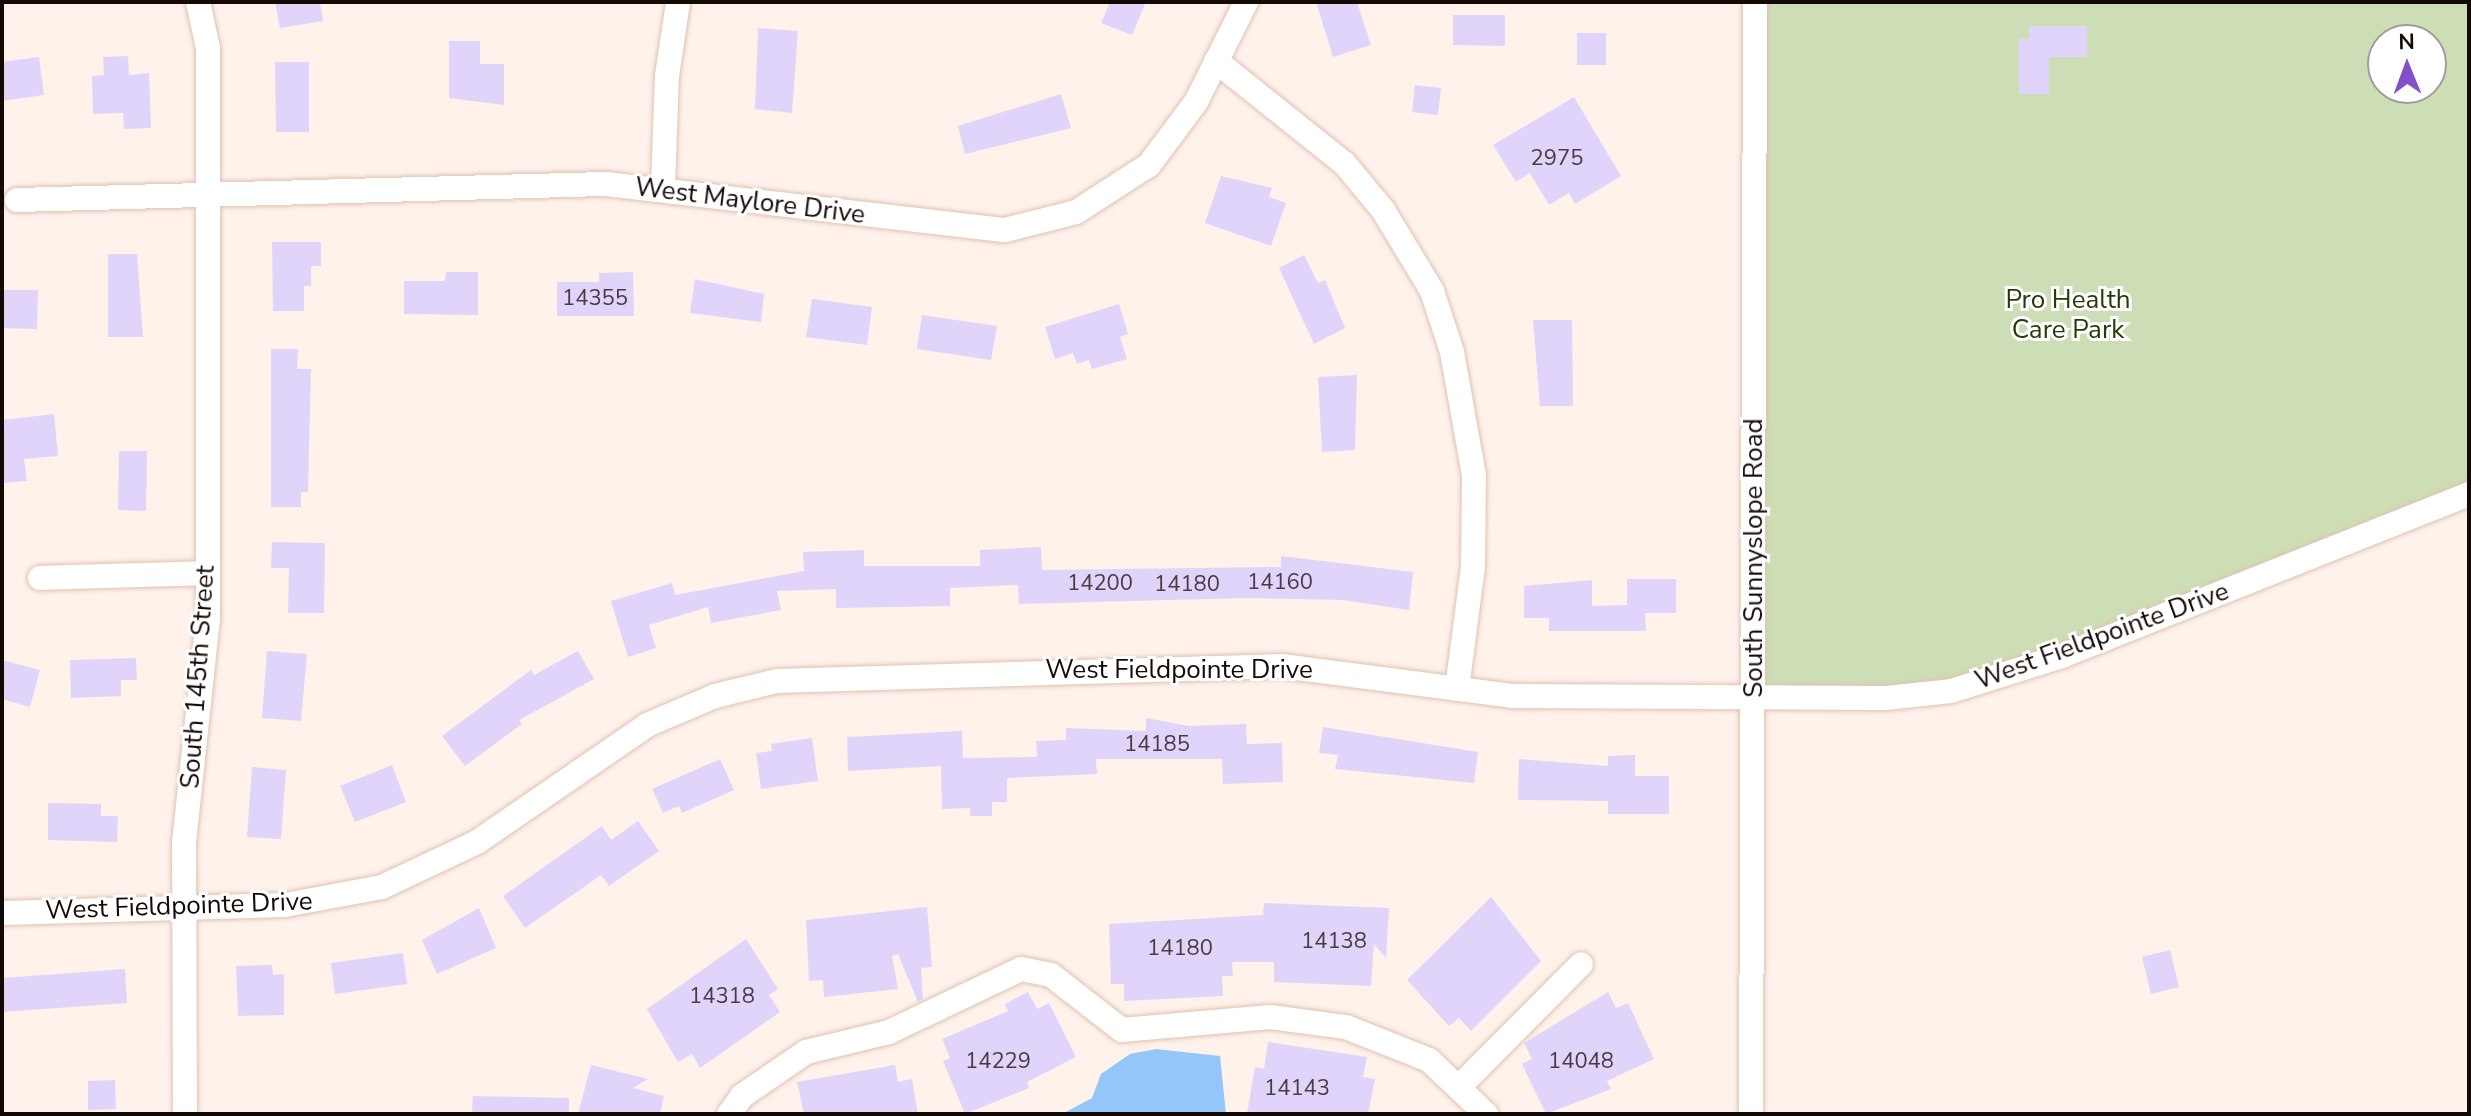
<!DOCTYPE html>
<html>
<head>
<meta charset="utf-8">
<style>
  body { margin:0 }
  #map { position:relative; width:2471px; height:1116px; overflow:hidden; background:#fef2eb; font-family:"Nunito Sans",sans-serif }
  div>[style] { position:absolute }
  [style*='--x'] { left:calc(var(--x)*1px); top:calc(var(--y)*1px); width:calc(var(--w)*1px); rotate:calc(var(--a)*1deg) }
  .green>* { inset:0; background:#cddeb6 }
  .water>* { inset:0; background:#94c6f9 }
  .building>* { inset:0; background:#e1d4fb }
  .roads { filter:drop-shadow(0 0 2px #e0c2b1) drop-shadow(0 0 2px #e0c2b1) }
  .minor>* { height:24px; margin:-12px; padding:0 12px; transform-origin:12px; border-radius:12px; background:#fff }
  span { translate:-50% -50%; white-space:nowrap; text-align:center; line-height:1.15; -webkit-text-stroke:6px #fff; paint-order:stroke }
  .number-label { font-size:22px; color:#463c42 }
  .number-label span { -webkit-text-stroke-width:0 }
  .street-label { font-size:26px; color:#130905 }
  .park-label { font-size:26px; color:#293909 }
  .frame { position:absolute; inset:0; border:4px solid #130905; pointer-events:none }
  .north { position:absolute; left:2367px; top:24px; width:80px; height:80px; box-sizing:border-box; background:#fff; border:2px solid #a19d9b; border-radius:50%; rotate:359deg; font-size:22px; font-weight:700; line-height:32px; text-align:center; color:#130905 }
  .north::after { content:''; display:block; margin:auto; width:28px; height:36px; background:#8450c7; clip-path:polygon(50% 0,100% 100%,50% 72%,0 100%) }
</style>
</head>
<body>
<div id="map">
  <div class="green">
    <i style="clip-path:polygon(evenodd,1755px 2px,2469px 2px,2469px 494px,1951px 691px,1754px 696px,1755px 2px,2383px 40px,2431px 40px,2431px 88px,2383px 88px,2383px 40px)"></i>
  </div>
  <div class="water">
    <i style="clip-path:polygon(1156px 1049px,1220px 1056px,1226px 1114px,1062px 1114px,1092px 1098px,1101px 1074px,1130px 1054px)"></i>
  </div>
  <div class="building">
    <i style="clip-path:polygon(275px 2px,320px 2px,323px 21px,280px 28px)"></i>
    <i style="clip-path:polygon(1110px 2px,1146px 2px,1132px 35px,1101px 23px)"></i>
    <i style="clip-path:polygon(1316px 2px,1357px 2px,1371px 45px,1333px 57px)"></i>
    <i style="clip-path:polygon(1453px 15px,1505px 15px,1505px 46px,1453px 45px)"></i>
    <i style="clip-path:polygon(2029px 26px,2087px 26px,2087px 57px,2049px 57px,2049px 94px,2019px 94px,2019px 39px,2029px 39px)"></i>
    <i style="clip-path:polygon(758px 28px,798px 31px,792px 113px,755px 109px)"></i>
    <i style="clip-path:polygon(1577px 33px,1606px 33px,1606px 65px,1577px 65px)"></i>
    <i style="clip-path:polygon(449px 41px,480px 41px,480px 64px,504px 64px,504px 105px,449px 98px)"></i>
    <i style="clip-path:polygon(128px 56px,129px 75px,149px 73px,151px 128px,124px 129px,123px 113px,93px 114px,92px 76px,104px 75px,103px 57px)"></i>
    <i style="clip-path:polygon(39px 57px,44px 95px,2px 101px,2px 62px)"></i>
    <i style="clip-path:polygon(275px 62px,309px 62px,309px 132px,276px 132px)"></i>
    <i style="clip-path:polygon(1415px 85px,1441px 88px,1438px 115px,1412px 112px)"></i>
    <i style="clip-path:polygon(1061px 94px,1071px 128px,965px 154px,958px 126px)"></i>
    <i style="clip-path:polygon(1574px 97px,1621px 176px,1575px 204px,1569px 193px,1549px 205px,1530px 173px,1516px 182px,1493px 145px)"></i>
    <i style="clip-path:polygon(1221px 176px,1272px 188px,1269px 197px,1286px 203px,1271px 246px,1205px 223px)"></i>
    <i style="clip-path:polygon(272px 242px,321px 242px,321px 266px,311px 266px,311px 286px,304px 286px,304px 311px,273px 311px)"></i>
    <i style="clip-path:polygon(108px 254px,137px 254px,143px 337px,108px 337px)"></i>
    <i style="clip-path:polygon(1304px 255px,1318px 283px,1325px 280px,1345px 328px,1314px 344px,1279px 268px)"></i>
    <i style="clip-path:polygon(446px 272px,478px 272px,478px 315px,404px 314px,404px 281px,445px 281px)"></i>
    <i style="clip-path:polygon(633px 272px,634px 316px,557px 316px,557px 282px,599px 282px,599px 273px)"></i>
    <i style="clip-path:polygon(695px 279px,764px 294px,761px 322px,690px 313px)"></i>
    <i style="clip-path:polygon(2px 290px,38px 290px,37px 329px,2px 328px)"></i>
    <i style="clip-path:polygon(812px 299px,872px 307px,867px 345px,806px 337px)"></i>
    <i style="clip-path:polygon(1119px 304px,1128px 334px,1120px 337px,1127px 359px,1092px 369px,1089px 360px,1077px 364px,1073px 353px,1055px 359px,1045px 327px)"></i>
    <i style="clip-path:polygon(922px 315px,997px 326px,991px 360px,917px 349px)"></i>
    <i style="clip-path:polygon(1533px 320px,1572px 320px,1573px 406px,1540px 406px)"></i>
    <i style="clip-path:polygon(271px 349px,298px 349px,297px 369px,311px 369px,308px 492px,301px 492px,301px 507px,271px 507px)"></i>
    <i style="clip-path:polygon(1357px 375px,1355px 450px,1322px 452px,1318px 377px)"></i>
    <i style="clip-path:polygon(54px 414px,58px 456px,24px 459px,27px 481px,2px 483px,2px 420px)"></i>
    <i style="clip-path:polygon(119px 451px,147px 451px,146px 511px,118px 510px)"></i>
    <i style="clip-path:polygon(272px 542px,325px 543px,324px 613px,288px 613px,289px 568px,271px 568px)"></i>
    <i style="clip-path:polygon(1041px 547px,1042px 570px,1281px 567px,1281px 556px,1413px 572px,1409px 610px,1343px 600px,1246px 598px,1019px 604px,1018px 585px,950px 588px,950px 606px,836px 608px,836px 589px,777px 591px,781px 610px,711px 623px,708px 607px,649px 625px,656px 648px,628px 657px,611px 601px,672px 583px,675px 595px,804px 571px,803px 552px,864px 550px,864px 566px,980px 566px,980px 550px)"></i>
    <i style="clip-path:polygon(1627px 579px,1676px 579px,1676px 613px,1645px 613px,1646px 631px,1549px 631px,1549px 618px,1524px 618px,1524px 586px,1592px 580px,1592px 606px,1627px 605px)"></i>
    <i style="clip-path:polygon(267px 651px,307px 654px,301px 721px,262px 718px)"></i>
    <i style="clip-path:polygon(578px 651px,594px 679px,519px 720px,522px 724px,465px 766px,442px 736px,531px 670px,534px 675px)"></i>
    <i style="clip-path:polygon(136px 658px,137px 680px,121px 680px,121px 696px,71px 698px,70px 660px)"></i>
    <i style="clip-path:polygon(2px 660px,40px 670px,30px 707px,2px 699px)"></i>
    <i style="clip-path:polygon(1146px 718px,1189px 726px,1246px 724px,1247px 744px,1282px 743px,1283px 782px,1223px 784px,1222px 759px,1096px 759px,1097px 774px,1007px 778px,1007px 802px,992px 802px,992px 816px,970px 816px,970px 808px,942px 809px,941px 766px,848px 771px,847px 737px,962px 731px,963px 758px,1037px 757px,1036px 741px,1066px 740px,1066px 728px,1146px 731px)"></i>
    <i style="clip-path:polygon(1323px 727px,1478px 752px,1474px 783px,1335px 769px,1338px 755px,1319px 753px)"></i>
    <i style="clip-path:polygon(812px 738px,818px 781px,761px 789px,756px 753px,772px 751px,771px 744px)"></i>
    <i style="clip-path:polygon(1635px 755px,1635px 776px,1669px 776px,1669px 814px,1608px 814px,1608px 801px,1518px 800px,1519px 759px,1608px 766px,1608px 756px)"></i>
    <i style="clip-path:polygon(720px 759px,734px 790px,682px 813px,679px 806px,663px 813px,652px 789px)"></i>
    <i style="clip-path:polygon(392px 765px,406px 802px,355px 822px,340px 786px)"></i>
    <i style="clip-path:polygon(252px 767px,286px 770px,281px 839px,247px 837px)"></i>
    <i style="clip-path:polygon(48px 803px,101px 804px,101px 816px,118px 816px,117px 842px,48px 840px)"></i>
    <i style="clip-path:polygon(638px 821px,659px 851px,609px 886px,601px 875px,525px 928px,503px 896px,602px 826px,611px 840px)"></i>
    <i style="clip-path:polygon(1491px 897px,1541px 961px,1471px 1031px,1459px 1018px,1449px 1026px,1407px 980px)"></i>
    <i style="clip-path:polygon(1264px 903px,1389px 908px,1386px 958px,1374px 944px,1371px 986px,1274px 982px,1274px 962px,1232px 962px,1233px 976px,1222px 976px,1223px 996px,1124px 1001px,1124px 984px,1111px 984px,1109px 924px,1263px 915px)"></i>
    <i style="clip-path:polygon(927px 907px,932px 967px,921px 968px,923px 999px,918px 1002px,898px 954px,892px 956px,898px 989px,824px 997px,823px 980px,809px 981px,806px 920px)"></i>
    <i style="clip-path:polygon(479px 908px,496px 948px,437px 974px,422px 940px)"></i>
    <i style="clip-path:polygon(746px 939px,778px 989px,769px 995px,780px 1012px,700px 1068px,692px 1054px,678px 1062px,647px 1009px)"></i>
    <i style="clip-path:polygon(2170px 950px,2179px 987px,2151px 994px,2142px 957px)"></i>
    <i style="clip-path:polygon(403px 953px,407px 984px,335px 994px,331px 963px)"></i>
    <i style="clip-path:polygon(272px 965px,273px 975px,284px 974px,284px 1015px,238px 1016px,236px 966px)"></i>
    <i style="clip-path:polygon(125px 969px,127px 1003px,2px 1012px,2px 978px)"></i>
    <i style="clip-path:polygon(1028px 992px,1037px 1009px,1049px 1003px,1076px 1057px,1027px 1082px,1029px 1088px,965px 1114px,943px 1061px,950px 1058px,942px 1039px,1008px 1011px,1005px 1004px)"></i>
    <i style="clip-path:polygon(1608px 992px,1616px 1008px,1628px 1003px,1654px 1059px,1607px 1081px,1611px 1089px,1546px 1114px,1522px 1064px,1532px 1059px,1524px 1043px)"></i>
    <i style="clip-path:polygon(1268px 1042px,1367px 1057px,1363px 1077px,1375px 1079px,1368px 1114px,1247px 1114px,1255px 1067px,1264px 1069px)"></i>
    <i style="clip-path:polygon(591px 1065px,648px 1079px,633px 1088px,664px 1096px,660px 1114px,578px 1114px)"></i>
    <i style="clip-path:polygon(895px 1065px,898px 1082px,912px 1079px,918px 1114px,804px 1114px,797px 1082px)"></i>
    <i style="clip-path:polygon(115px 1080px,116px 1109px,88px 1110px,88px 1081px)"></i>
    <i style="clip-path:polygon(473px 1096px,569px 1098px,569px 1114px,472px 1114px)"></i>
  </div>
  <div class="roads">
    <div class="minor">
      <i style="--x:1216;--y:61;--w:164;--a:38.6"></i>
      <i style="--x:1344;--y:163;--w:61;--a:50.3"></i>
      <i style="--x:1383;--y:210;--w:95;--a:58.8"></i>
      <i style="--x:1432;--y:291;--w:64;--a:71.8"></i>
      <i style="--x:1452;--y:352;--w:125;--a:79.9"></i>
      <i style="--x:1474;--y:475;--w:92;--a:90.6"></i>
      <i style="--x:1473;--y:567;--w:123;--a:97.5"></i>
      <i style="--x:663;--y:188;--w:112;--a:-88"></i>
      <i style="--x:667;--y:76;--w:75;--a:-81.5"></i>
      <i style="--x:17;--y:200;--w:589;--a:-1.56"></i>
      <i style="--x:606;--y:184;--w:402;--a:6.6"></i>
      <i style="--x:1005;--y:230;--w:73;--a:-14.2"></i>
      <i style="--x:1076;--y:212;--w:87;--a:-32.8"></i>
      <i style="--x:1149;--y:165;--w:79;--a:-53.3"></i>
      <i style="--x:1196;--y:102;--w:112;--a:-63.4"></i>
      <i style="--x:40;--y:578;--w:167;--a:-1.7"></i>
      <i style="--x:2;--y:913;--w:283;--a:-1.6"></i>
      <i style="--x:285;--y:905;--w:99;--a:-10.5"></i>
      <i style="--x:382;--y:887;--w:105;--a:-25.3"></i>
      <i style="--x:477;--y:842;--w:206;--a:-34.5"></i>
      <i style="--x:647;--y:725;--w:74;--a:-23.1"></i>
      <i style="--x:715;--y:696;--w:64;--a:-13.6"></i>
      <i style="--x:777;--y:681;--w:505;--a:-1.7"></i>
      <i style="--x:1282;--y:666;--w:234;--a:7.4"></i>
      <i style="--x:1514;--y:696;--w:372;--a:0.3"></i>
      <i style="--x:1886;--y:698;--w:65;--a:-6.1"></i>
      <i style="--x:1951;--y:691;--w:116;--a:-17.5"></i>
      <i style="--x:2062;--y:656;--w:438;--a:-21.7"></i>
      <i style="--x:1461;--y:1085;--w:170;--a:-45.2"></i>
      <i style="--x:185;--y:1114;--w:271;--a:-90.2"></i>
      <i style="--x:184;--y:843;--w:225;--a:-83.9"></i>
      <i style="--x:208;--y:619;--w:571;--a:-90"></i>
      <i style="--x:208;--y:48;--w:47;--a:-102.3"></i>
      <i style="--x:729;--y:1114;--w:22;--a:-54"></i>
      <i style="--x:742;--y:1096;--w:78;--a:-34.5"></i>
      <i style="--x:806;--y:1052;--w:85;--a:-13.5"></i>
      <i style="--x:889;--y:1032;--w:146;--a:-25.5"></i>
      <i style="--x:1021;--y:969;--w:31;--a:11"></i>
      <i style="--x:1051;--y:975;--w:90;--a:37.8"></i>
      <i style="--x:1122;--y:1030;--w:149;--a:-5"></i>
      <i style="--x:1270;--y:1017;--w:77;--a:7.5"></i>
      <i style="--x:1346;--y:1027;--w:89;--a:21.7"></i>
      <i style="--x:1429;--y:1060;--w:79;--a:43.5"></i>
      <i style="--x:1751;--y:1114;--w:1112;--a:-89.79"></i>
    </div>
  </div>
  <div class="number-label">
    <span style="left:1557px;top:159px">2975</span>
    <span style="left:595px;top:299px">14355</span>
    <span style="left:1280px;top:583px">14160</span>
    <span style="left:1100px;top:584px">14200</span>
    <span style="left:1187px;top:585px">14180</span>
    <span style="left:1157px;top:745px">14185</span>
    <span style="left:1334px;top:942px">14138</span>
    <span style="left:1180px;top:949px">14180</span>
    <span style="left:722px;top:997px">14318</span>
    <span style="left:998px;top:1062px">14229</span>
    <span style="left:1581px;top:1062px">14048</span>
    <span style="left:1297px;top:1089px">14143</span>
  </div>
  <div class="street-label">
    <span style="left:750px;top:201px;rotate:7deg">West Maylore Drive</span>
    <span style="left:1754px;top:558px;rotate:-90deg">South Sunnyslope Road</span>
    <span style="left:2102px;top:636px;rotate:-20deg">West Fieldpointe Drive</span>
    <span style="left:1179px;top:670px">West Fieldpointe Drive</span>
    <span style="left:198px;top:677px;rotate:-86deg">South 145th Street</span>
    <span style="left:179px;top:906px;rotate:-2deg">West Fieldpointe Drive</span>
  </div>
  <div class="park-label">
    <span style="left:2068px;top:315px">Pro Health<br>Care Park</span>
  </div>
  <div class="frame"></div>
  <div class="north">N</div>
</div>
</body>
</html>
